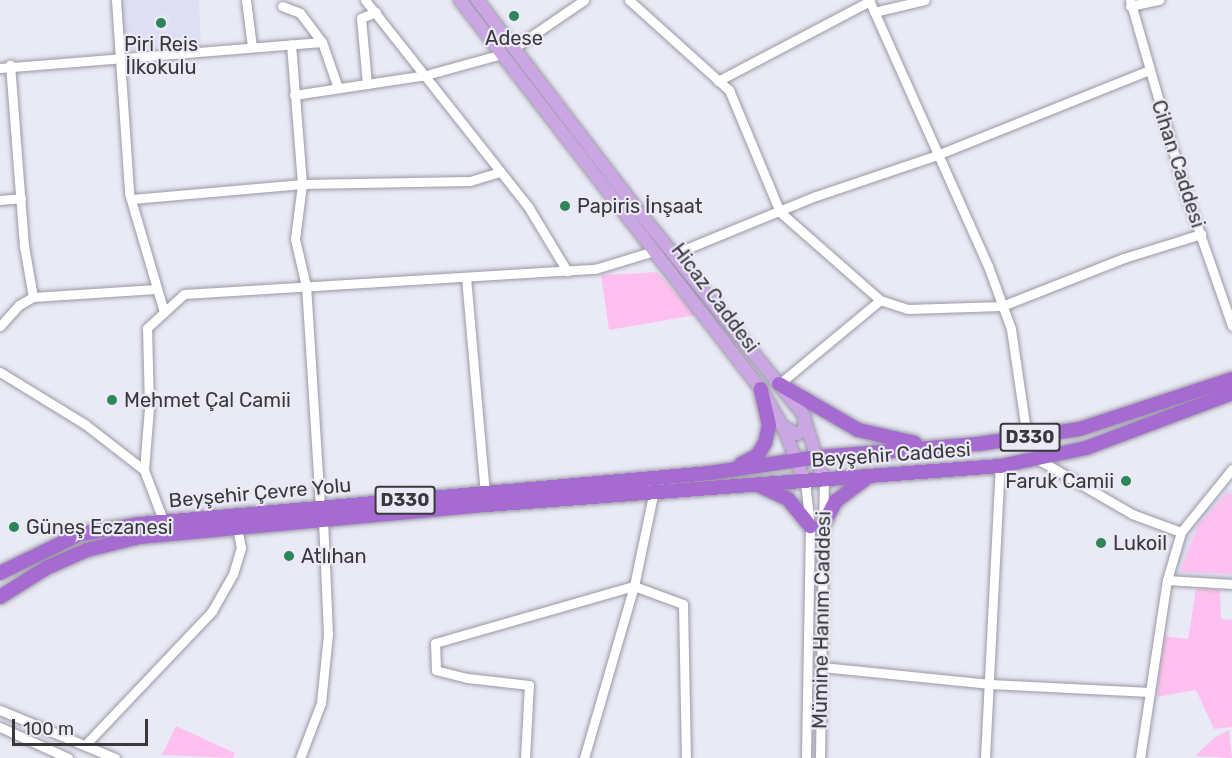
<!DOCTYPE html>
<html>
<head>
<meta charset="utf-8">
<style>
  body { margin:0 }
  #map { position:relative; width:1232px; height:758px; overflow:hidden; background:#eaeaf6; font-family:Rubik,sans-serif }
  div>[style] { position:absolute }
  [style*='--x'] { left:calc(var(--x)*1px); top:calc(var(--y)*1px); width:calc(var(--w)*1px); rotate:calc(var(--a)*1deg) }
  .built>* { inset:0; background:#dfdff3 }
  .green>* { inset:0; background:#fec1ef }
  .roads { filter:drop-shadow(0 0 2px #9999a4) drop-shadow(0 0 2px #9999a4) }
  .minor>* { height:9px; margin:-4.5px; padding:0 4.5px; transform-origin:4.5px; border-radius:4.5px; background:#fff }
  .major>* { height:12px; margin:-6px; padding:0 6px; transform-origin:6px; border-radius:6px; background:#caa6e3 }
  .highway>* { height:14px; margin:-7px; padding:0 7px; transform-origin:7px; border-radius:7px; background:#a66bd0 }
  .dots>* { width:16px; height:16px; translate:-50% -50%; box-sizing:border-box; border:3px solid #eaeaf6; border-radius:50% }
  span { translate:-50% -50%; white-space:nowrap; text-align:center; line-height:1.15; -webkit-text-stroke:4.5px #eaeaf6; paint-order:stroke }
  .shield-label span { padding:2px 4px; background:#eaeaf6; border:2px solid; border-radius:4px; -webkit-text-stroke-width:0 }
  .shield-label { font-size:18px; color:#39393d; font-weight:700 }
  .poi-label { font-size:20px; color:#39393d }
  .left { translate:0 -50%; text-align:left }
  .right { translate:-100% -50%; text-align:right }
  .street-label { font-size:20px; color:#39393d }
  .scale { position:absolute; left:12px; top:719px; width:136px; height:27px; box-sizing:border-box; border:3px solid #39393d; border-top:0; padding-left:8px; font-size:18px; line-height:21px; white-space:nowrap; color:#39393d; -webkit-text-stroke:4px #eaeaf6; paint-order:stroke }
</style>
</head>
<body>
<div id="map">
  <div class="built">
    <i style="clip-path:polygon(120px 0,199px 0,201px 46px,123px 50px)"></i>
    <i style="clip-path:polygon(1227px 489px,1232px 490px,1232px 579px,1181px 576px,1176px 573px,1183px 544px,1195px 523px)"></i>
  </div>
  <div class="green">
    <i style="clip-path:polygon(657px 272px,696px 315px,609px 330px,601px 275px)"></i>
    <i style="clip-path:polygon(1227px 493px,1232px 494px,1232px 574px,1180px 572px,1198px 525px)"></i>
    <i style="clip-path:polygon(1196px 589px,1220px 590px,1221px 619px,1232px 620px,1232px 727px,1214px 729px,1196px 690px,1157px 697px,1163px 636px,1188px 639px)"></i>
    <i style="clip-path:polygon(176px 726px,235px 753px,233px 758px,162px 755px)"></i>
    <i style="clip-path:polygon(1229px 730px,1232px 758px,1195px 756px,1214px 738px)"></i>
  </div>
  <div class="roads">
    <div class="minor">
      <i style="--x:116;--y:0;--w:193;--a:86.1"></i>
      <i style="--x:129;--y:193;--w:124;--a:73.6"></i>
      <i style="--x:246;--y:0;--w:47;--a:82.7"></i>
      <i style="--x:365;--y:0;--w:265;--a:51.7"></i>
      <i style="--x:529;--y:208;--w:74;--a:58.9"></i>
      <i style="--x:629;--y:0;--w:135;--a:42"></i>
      <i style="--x:729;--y:90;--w:132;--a:67.3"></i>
      <i style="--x:780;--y:212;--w:133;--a:41.3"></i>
      <i style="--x:880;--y:300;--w:29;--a:18"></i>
      <i style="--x:908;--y:309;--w:94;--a:-1.8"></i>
      <i style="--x:1002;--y:306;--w:131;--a:-21.5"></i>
      <i style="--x:1124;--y:258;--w:81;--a:-17.3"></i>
      <i style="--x:869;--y:0;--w:291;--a:65.9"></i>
      <i style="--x:988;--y:266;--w:67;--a:69.9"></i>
      <i style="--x:1011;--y:329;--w:109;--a:81.6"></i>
      <i style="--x:1130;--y:0;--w:196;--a:74"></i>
      <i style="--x:1184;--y:188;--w:146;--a:70.8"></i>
      <i style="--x:282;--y:6;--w:19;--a:21"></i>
      <i style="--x:300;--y:13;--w:36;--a:53"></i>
      <i style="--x:1130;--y:6;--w:30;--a:-12"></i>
      <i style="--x:874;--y:12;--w:52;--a:-13.2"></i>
      <i style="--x:514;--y:48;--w:85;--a:-34.4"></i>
      <i style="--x:0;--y:68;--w:323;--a:-4.6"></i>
      <i style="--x:322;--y:42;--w:49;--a:70.8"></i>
      <i style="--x:718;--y:81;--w:172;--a:-27.8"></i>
      <i style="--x:367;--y:84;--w:66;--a:-95.2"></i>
      <i style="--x:361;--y:18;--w:16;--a:-22"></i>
      <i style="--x:294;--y:95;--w:134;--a:-8.6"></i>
      <i style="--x:426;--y:75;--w:79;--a:-15.4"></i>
      <i style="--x:132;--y:199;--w:171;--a:-5"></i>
      <i style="--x:302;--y:184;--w:140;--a:-94.5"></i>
      <i style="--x:0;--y:200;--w:21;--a:-5"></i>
      <i style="--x:676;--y:253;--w:151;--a:-22.2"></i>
      <i style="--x:816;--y:196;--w:128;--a:-18.7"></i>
      <i style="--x:937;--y:155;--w:228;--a:-21.8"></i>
      <i style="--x:466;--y:277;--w:217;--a:85"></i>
      <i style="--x:33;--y:297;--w:123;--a:-3.7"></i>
      <i style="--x:0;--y:326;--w:28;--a:-48"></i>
      <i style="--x:19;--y:305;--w:16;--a:-30"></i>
      <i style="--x:33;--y:297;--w:52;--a:-100"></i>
      <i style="--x:24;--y:246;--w:182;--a:-94.4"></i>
      <i style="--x:0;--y:372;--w:101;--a:31.6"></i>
      <i style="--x:86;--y:425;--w:73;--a:37.8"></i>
      <i style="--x:144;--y:470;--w:53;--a:69.2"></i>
      <i style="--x:779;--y:384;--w:131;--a:-39.7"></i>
      <i style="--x:1039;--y:460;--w:108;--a:30.1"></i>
      <i style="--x:1132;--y:514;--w:52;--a:20.2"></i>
      <i style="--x:144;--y:470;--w:62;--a:-85.4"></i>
      <i style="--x:149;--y:408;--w:80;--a:-91.4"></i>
      <i style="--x:147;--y:328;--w:50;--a:-42.6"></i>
      <i style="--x:184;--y:294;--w:412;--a:-3.5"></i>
      <i style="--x:595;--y:269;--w:62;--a:-17"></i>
      <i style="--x:805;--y:482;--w:44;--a:83.5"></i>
      <i style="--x:810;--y:526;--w:232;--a:91"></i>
      <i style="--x:320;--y:507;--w:221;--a:-93.6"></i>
      <i style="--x:306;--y:286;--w:48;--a:-103.2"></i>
      <i style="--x:295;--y:239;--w:55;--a:-82.7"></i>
      <i style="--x:302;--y:184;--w:168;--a:-1"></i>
      <i style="--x:470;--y:181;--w:31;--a:-17"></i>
      <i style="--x:1167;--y:580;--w:65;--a:3.5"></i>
      <i style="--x:822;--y:667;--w:169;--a:5.8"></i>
      <i style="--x:990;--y:684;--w:160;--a:2.9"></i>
      <i style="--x:0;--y:710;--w:125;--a:22.7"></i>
      <i style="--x:0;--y:727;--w:75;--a:24.5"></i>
      <i style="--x:85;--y:745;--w:185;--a:-46.5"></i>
      <i style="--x:212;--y:611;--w:43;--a:-60.4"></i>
      <i style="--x:233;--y:574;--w:27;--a:-73"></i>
      <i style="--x:241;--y:548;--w:20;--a:-101"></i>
      <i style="--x:300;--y:758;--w:59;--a:-69.1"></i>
      <i style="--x:321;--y:703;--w:69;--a:-84.2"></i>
      <i style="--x:328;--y:634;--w:114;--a:-92.5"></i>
      <i style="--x:525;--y:758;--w:73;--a:-86.9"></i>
      <i style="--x:529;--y:685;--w:62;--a:-173.6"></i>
      <i style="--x:467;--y:678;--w:32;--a:-166"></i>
      <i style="--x:436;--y:670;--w:27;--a:-92"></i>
      <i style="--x:435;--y:643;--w:207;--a:-16"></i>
      <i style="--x:634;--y:586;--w:52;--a:20.2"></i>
      <i style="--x:683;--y:604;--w:154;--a:88.9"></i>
      <i style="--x:584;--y:758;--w:179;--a:-73.8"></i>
      <i style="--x:634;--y:586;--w:93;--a:-78.2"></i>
      <i style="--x:820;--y:758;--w:277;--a:-89.2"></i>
      <i style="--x:985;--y:758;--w:292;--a:-87.1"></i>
      <i style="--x:1140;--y:758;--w:180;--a:-81.4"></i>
      <i style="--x:1167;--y:580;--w:50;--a:-73.7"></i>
      <i style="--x:1181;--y:532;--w:81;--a:-51"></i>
    </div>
    <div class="major">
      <i style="--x:460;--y:0;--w:492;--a:52.3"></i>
      <i style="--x:761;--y:389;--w:46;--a:60.1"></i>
      <i style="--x:784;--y:429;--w:57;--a:68.4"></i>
      <i style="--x:477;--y:0;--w:268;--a:52.6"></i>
      <i style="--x:640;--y:213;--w:259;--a:51"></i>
      <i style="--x:803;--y:414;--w:70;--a:72.6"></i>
      <i style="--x:782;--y:426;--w:17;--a:28"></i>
      <i style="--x:797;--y:434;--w:8;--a:-30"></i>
      <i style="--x:804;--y:430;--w:12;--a:-85"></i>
    </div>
    <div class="highway">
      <i style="--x:779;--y:384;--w:91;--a:30.2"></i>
      <i style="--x:858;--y:430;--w:58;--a:12.8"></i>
      <i style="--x:741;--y:464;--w:18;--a:-27"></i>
      <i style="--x:757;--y:456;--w:15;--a:-58"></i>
      <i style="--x:765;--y:443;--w:18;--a:-77"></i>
      <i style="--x:769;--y:425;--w:37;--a:-103"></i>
      <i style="--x:762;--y:487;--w:29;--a:25"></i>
      <i style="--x:788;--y:499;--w:35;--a:51"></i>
      <i style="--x:823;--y:525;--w:27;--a:-62"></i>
      <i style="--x:836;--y:501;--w:36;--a:-37"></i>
      <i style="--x:0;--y:573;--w:89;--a:-26"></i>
      <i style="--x:80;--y:534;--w:61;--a:-9.5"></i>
      <i style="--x:140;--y:524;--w:571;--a:-5.12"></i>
      <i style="--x:709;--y:473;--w:111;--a:-8.3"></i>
      <i style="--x:819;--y:457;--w:160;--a:-4.7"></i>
      <i style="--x:978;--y:444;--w:103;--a:-8.4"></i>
      <i style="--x:1080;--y:429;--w:160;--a:-18.2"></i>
      <i style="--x:0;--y:597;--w:54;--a:-32.2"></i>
      <i style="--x:46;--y:568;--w:45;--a:-23.7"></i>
      <i style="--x:87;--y:550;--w:54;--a:-14"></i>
      <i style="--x:139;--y:537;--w:349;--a:-5.3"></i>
      <i style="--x:487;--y:505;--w:514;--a:-4.35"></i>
      <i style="--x:1000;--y:466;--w:88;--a:-11.8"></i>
      <i style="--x:1086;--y:448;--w:156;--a:-20.6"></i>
    </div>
  </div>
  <div class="dots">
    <i style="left:514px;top:16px;background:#2d8559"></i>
    <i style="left:161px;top:23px;background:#2d8559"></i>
    <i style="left:565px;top:206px;background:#2d8559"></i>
    <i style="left:112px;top:400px;background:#2d8559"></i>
    <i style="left:1126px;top:481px;background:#2d8559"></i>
    <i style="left:14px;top:527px;background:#2d8559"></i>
    <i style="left:1101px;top:543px;background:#2d8559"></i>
    <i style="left:289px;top:556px;background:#2d8559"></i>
  </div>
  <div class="shield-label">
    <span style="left:1030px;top:437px">D330</span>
    <span style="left:405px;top:500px">D330</span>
  </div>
  <div class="poi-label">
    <span style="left:514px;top:38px">Adese</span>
    <span style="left:161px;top:56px">Piri Reis<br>İlkokulu</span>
    <span class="left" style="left:577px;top:206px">Papiris İnşaat</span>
    <span class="left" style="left:124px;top:400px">Mehmet Çal Camii</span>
    <span class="right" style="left:1114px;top:481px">Faruk Camii</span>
    <span class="left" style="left:26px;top:527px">Güneş Eczanesi</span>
    <span class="left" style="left:1113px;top:543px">Lukoil</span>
    <span class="left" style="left:301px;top:556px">Atlıhan</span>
  </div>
  <div class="street-label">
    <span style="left:1178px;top:164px;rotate:72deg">Cihan Caddesi</span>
    <span style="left:715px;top:298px;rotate:53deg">Hicaz Caddesi</span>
    <span style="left:891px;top:455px;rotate:-4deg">Beyşehir Caddesi</span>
    <span style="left:260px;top:493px;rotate:-5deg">Beyşehir Çevre Yolu</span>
    <span style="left:822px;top:620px;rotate:-89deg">Mümine Hanım Caddesi</span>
  </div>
  <div class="scale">100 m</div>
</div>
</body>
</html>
